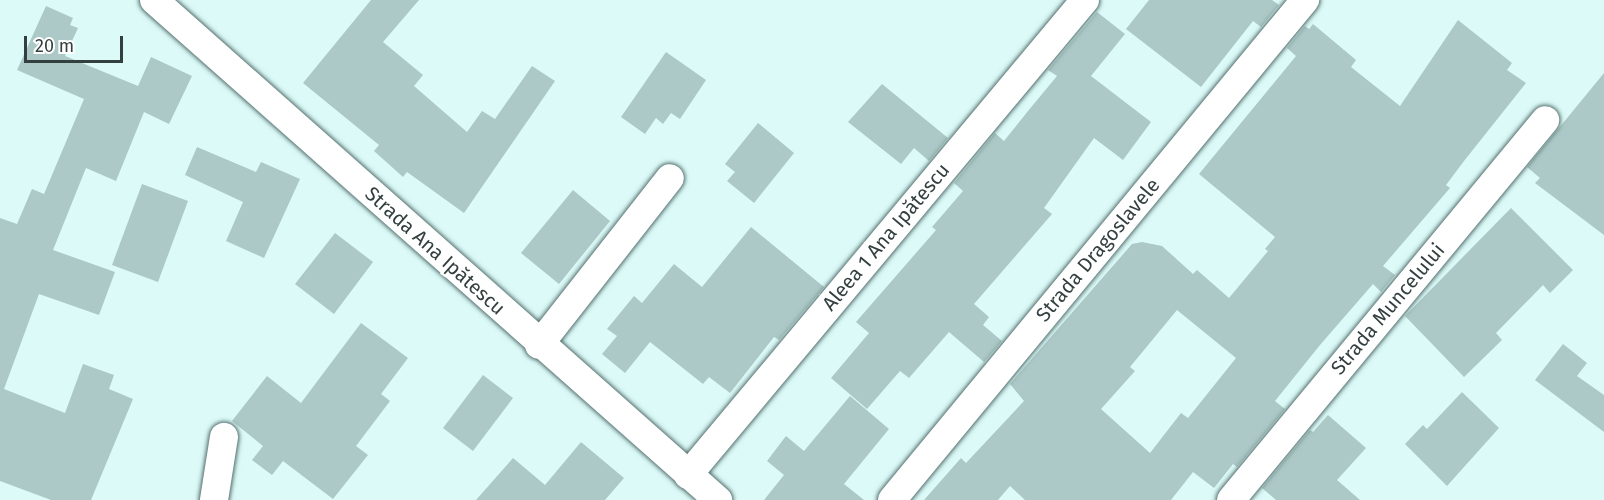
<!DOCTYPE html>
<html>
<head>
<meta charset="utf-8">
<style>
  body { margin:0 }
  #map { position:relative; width:1604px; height:500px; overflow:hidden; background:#dbfaf8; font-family:"Fira Sans",sans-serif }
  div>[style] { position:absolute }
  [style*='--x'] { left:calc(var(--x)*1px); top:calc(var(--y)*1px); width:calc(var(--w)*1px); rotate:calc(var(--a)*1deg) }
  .building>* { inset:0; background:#acc9c7 }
  .roads { filter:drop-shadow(0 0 2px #55706e) drop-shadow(0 0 2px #55706e) }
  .street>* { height:28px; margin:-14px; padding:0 14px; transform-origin:14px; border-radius:14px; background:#fff }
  span { translate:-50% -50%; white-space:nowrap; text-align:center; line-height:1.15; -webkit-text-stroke:5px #fff; paint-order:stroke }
  .street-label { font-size:20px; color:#34403f }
  .scale { position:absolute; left:24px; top:36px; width:99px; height:27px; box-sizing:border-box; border:3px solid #34403f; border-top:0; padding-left:8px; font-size:18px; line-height:21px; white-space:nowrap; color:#34403f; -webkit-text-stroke:4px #fff; paint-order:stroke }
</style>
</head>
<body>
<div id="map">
  <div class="building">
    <i style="clip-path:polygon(371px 0,419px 0,383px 42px,423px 75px,414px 86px,467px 132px,482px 111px,495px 119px,532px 66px,555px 81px,464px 213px,407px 172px,403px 177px,374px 151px,379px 145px,303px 83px)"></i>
    <i style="clip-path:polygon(1149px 0,1272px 0,1279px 5px,1261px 27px,1253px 21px,1201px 87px,1126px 29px)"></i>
    <i style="clip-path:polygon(46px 6px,73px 18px,70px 25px,78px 28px,65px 56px,138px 86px,151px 57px,192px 76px,169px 124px,144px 112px,116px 181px,86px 168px,53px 250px,115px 272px,99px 315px,39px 294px,4px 389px,65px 413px,83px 364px,114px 375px,109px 389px,133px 399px,91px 500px,51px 500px,0 481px,0 218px,17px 224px,32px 189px,44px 194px,84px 99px,17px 70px)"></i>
    <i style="clip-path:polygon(1097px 12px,1125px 34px,1091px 76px,1151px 122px,1123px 160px,1094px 138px,1044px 208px,1052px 214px,974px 304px,989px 317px,983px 325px,1002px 341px,984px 362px,949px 332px,909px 378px,900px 371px,867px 409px,831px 378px,869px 333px,856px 322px,936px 230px,932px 227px,963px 191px,954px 183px,995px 133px,1004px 141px,1028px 111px,1057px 76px,1048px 70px)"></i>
    <i style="clip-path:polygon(evenodd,1458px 20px,1512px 63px,1507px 70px,1526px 83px,1464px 161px,1446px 185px,1450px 188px,1383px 266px,1395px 275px,1381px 292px,1373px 284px,1320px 345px,1275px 401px,1285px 409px,1237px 467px,1233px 464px,1214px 488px,1193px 472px,1171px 500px,1025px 500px,1010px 486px,998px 500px,924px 500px,961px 458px,966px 463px,1024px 401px,1010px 384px,1132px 244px,1142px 242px,1162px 246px,1193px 274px,1197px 270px,1229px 298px,1268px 251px,1265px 249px,1275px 237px,1199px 174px,1296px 56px,1287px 48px,1305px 26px,1309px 29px,1313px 24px,1356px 60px,1351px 67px,1400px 106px,1458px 20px,1177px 310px,1236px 358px,1188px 418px,1181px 413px,1150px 453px,1101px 409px,1135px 371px,1130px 367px,1177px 310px)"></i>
    <i style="clip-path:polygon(666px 52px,706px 80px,680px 119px,671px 113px,663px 124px,656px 118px,645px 134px,621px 117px)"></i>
    <i style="clip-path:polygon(1604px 73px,1604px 235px,1535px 183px,1540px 178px,1527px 167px)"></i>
    <i style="clip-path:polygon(882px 84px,948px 138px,929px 161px,914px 148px,901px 164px,848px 122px)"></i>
    <i style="clip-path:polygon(758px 123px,794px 153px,754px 203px,727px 181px,735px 172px,725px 164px)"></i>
    <i style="clip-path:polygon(197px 147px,256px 172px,261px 162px,300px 179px,264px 258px,226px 241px,243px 202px,185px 175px)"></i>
    <i style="clip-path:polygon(142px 184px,188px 201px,158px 282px,112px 265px)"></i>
    <i style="clip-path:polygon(573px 190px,610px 221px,559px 284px,521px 253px)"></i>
    <i style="clip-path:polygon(1511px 208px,1573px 270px,1550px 293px,1543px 285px,1496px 333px,1502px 340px,1464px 377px,1405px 316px)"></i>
    <i style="clip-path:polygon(751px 227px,824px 287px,779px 340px,774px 337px,730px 393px,709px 377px,703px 384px,650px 342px,625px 373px,602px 354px,617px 336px,607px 329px,634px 296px,642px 303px,674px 264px,702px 287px)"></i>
    <i style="clip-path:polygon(335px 233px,373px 262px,334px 314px,295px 284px)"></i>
    <i style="clip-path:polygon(361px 323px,408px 358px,381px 394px,390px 401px,356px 446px,368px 455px,333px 499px,283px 461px,272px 475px,252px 460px,263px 446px,232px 421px,267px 376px,301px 403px)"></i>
    <i style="clip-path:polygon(1563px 344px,1587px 363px,1577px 376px,1604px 395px,1604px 432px,1535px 380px)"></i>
    <i style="clip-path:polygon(483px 375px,513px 398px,473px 451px,443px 428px)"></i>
    <i style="clip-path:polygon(1462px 392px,1499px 428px,1447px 486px,1405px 444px,1423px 425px,1427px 429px)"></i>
    <i style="clip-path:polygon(850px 396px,889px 429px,844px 484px,864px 500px,764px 500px,784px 475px,767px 461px,786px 436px,804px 451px)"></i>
    <i style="clip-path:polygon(1328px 415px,1366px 448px,1337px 480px,1360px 500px,1276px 500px,1262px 488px,1310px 430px,1313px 432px)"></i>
    <i style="clip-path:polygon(581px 442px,624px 478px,605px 500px,476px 500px,513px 458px,545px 485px)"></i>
  </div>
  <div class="roads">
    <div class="street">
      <i style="--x:154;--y:0;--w:754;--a:41.56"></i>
      <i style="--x:539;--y:345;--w:212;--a:-51.9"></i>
      <i style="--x:688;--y:475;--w:619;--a:-50.11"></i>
      <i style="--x:214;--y:500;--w:64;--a:-81"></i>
      <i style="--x:892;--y:500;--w:649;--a:-50.44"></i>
      <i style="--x:1231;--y:500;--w:493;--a:-50.4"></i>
    </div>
  </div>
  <div class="street-label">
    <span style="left:886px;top:237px;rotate:-50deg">Aleea 1 Ana Ipătescu</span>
    <span style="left:1098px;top:250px;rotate:-50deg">Strada Dragoslavele</span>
    <span style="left:435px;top:251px;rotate:42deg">Strada Ana Ipătescu</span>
    <span style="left:1388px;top:309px;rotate:-50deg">Strada Muncelului</span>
  </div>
  <div class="scale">20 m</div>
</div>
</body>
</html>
